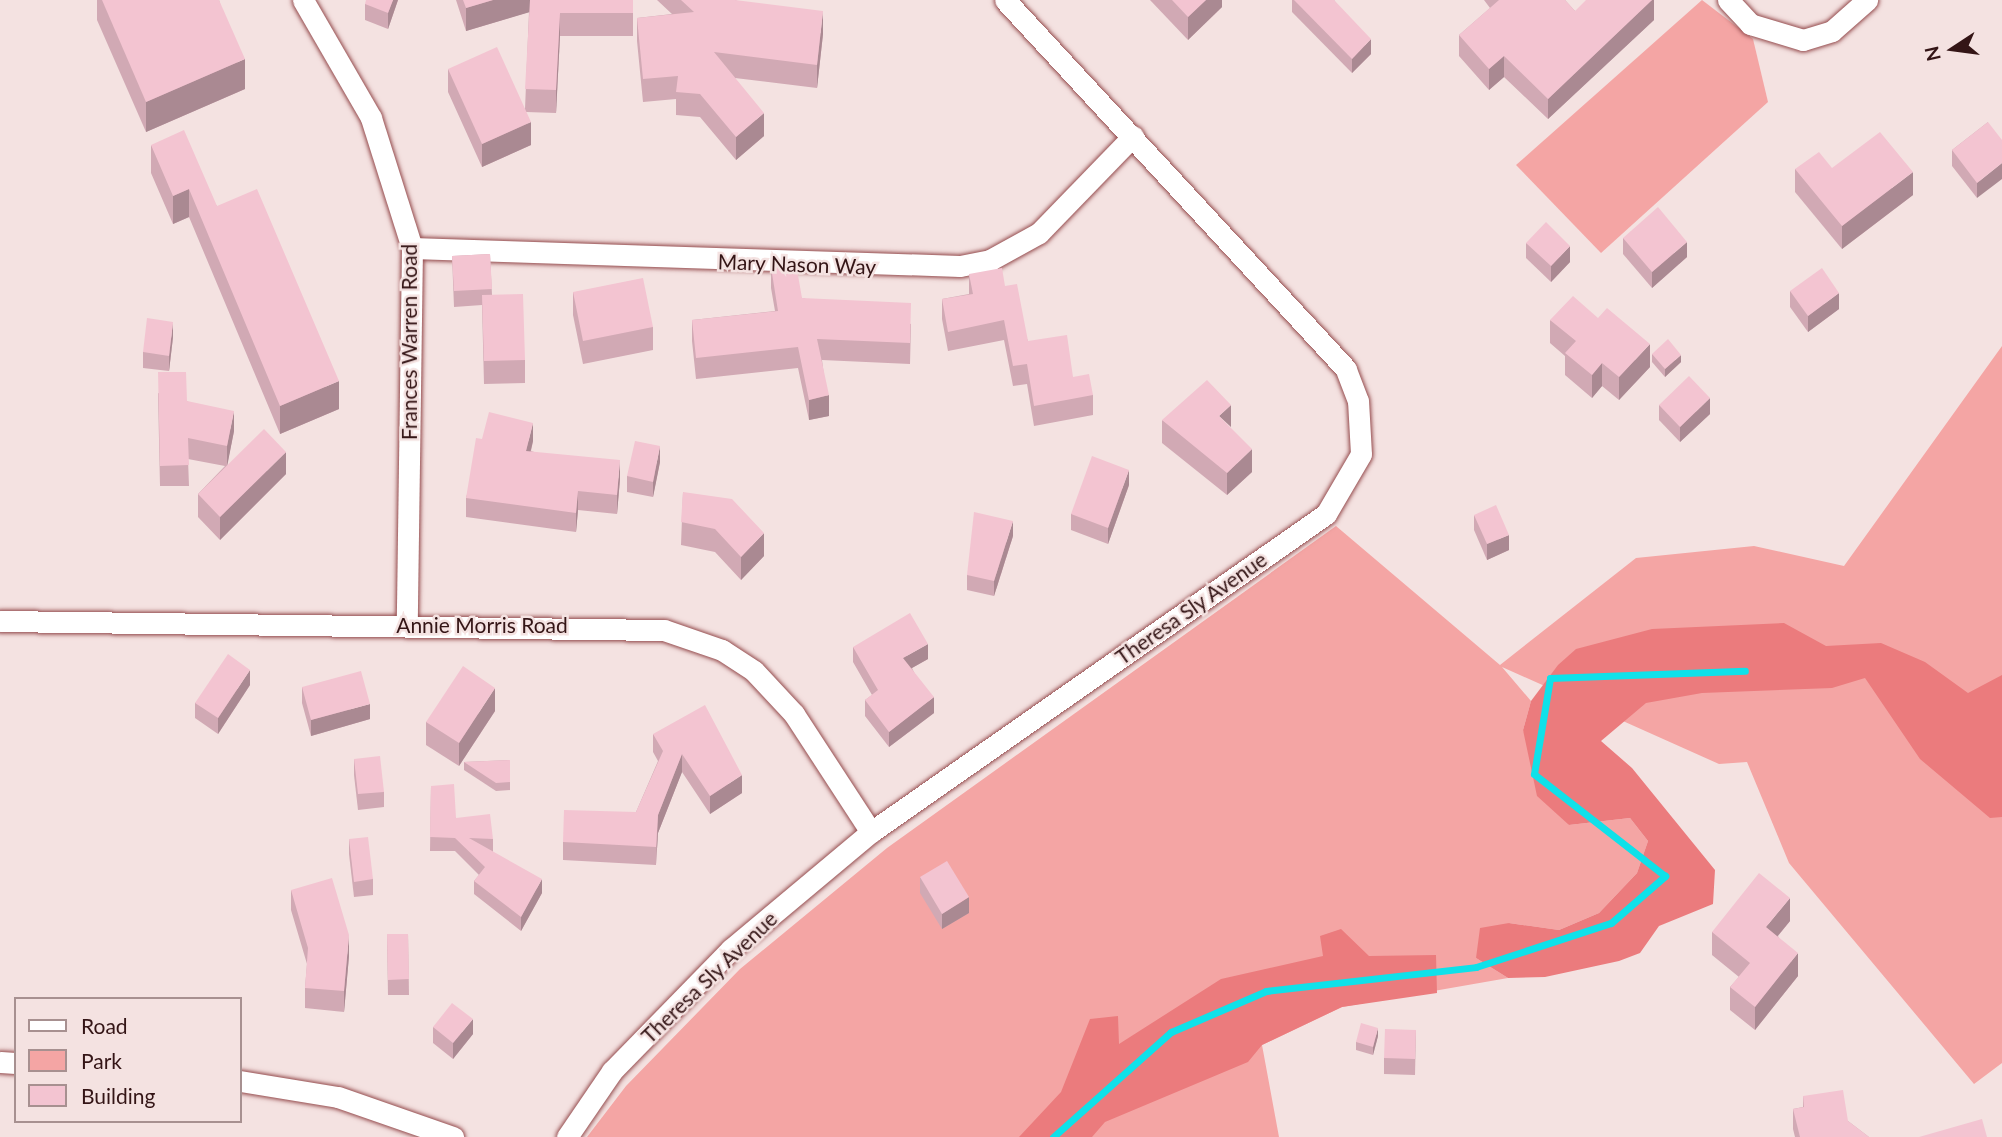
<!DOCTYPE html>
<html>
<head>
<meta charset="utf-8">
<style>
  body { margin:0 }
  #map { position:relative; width:2002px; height:1137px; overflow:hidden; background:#f4e2e1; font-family:Lato,sans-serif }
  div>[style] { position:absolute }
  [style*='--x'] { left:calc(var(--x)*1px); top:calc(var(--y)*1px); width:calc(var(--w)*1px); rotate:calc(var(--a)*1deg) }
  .green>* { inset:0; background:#f4a5a4 }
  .forest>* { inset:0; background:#eb7b7d }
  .stream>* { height:7px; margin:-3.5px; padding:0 3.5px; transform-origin:3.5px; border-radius:3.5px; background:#0fe1e9 }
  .roads { filter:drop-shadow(0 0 2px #954c4e) drop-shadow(0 0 2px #954c4e) }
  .minor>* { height:21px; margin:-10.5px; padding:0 10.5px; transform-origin:10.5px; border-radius:10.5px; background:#fff }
  .wall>* { inset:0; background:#d1a9b4 }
  .shaded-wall>* { inset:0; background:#aa8992 }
  .building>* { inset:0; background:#f3c4d1 }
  span { translate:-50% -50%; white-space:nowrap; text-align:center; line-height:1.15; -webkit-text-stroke:5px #f4e2e1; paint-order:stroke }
  .street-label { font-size:21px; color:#341516 }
  .legend { position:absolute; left:14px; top:997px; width:228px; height:126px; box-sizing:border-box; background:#f4e2e1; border:2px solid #a79090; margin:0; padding:9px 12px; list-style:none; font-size:21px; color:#341516 }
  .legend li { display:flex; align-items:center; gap:14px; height:35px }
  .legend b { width:35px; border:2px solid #a79090 }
  .north { position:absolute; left:1918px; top:14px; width:70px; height:70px; -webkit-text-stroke:5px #f4e2e1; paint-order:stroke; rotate:257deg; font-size:19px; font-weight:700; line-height:28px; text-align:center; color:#341516 }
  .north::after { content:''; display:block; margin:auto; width:24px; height:32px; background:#341516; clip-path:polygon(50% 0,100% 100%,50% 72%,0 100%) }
</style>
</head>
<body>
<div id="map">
  <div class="green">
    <i style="clip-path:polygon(1702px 0,1753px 39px,1768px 102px,1601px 253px,1516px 165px)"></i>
    <i style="clip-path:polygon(2002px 346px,2002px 1063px,1974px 1084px,1789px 863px,1747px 762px,1719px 764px,1502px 667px,1531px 701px,1523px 730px,1569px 825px,1630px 818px,1648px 841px,1637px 873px,1599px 913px,1559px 930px,1509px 923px,1476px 958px,1508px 978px,1342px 1007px,1262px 1045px,1279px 1137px,587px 1137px,626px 1086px,740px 969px,887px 848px,1336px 526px,1500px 665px,1636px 558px,1754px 546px,1844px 566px)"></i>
  </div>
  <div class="forest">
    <i style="clip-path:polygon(1784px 623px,1826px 646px,1881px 643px,1925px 662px,1968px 693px,2002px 675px,2002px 817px,1990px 818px,1920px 759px,1865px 678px,1832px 688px,1702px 693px,1646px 703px,1601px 741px,1632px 768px,1715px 870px,1713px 904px,1659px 926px,1640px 953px,1619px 961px,1545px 977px,1508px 978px,1476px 958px,1480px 928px,1509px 923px,1559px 930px,1599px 913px,1637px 873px,1648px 841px,1630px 818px,1569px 825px,1537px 796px,1523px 730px,1531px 701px,1558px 665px,1576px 649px,1652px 629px)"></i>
    <i style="clip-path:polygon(1341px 929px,1369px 956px,1436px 955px,1437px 993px,1342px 1007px,1262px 1045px,1248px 1062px,1105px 1122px,1092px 1137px,1019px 1137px,1061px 1092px,1090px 1019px,1118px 1016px,1119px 1044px,1221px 979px,1323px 956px,1320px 936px)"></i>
  </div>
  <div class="stream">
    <i style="--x:1053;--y:1137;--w:158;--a:-41.7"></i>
    <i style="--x:1171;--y:1032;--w:103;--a:-23.3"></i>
    <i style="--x:1266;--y:991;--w:211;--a:-6.5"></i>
    <i style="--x:1476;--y:967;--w:142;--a:-18.1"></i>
    <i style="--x:1611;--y:923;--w:72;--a:-41"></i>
    <i style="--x:1665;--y:876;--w:166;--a:-142.1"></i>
    <i style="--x:1534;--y:774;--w:97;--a:-80.5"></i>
    <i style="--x:1550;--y:678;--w:195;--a:-2.1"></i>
  </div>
  <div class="roads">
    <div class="minor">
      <i style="--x:303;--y:0;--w:136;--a:60"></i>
      <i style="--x:371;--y:118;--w:136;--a:72.5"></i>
      <i style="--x:412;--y:248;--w:377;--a:90.8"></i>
      <i style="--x:1728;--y:0;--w:33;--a:47"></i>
      <i style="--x:1750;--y:24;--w:55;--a:16.8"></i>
      <i style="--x:1803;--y:40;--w:30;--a:-17"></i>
      <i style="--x:1832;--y:31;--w:47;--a:-41.5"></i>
      <i style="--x:412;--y:248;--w:548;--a:1.88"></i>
      <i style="--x:960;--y:266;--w:31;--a:-11"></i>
      <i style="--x:990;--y:260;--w:56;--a:-28.9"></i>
      <i style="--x:1039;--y:233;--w:135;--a:-45.9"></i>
      <i style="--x:0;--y:621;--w:664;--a:0.78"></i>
      <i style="--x:664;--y:630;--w:61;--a:19"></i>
      <i style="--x:722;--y:650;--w:38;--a:33"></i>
      <i style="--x:754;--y:671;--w:59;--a:47.1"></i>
      <i style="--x:794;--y:714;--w:141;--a:56.9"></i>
      <i style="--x:0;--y:1062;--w:16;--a:4"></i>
      <i style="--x:240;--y:1081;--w:99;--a:9.3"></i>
      <i style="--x:338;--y:1097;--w:122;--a:19.2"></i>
      <i style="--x:567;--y:1137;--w:80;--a:-55.7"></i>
      <i style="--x:612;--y:1071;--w:170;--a:-45.7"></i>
      <i style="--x:731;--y:949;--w:182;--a:-39.9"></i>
      <i style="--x:871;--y:832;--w:555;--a:-34.95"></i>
      <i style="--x:1326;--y:514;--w:69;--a:-59.7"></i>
      <i style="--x:1361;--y:454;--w:53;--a:-93.2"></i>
      <i style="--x:1358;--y:401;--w:34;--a:-111"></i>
      <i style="--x:1346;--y:369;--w:502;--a:-132.74"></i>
    </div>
  </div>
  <div class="wall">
    <i style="clip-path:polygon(97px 0,219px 0,245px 89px,146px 132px,97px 20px)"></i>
    <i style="clip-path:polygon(398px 0,388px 29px,365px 20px,365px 4px)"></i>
    <i style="clip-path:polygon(456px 0,633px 0,633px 36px,560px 36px,556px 113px,526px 112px,531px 145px,482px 167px,448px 92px,448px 69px,525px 109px,529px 12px,466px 31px)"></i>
    <i style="clip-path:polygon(657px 0,735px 0,823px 34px,817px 88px,735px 78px,764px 136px,736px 160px,700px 117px,676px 115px,676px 99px,643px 102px,637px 41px,637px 18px,672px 14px)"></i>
    <i style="clip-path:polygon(1150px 0,1222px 0,1222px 7px,1188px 40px)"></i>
    <i style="clip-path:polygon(1292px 0,1334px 0,1371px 54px,1352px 73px,1292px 12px)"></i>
    <i style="clip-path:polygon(1484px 0,1565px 0,1575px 11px,1654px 0,1654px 20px,1548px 119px,1504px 77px,1489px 90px,1459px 56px,1459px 35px,1490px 8px)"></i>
    <i style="clip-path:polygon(1988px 122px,1977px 198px,1952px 166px,1952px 150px)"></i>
    <i style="clip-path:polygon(151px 145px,217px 206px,339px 409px,280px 434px,189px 217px,173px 224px,151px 173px)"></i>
    <i style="clip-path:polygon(1832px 168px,1913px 195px,1842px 249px,1795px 192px,1795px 169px)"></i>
    <i style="clip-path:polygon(1623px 238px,1687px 257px,1652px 288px,1623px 254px)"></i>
    <i style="clip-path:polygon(1526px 243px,1570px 262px,1551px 282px,1526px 258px)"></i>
    <i style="clip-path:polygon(490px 254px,492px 295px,525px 360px,525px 383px,484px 384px,482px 305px,454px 307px,452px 256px)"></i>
    <i style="clip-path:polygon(771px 267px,802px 298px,911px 324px,910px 364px,822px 360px,829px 416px,809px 420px,798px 368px,696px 379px,692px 341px,692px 320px,775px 311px,771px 288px)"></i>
    <i style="clip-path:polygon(969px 274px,1005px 286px,1028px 341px,1073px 377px,1093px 395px,1093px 415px,1034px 426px,1027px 384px,1013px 386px,1004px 340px,948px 351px,942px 319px,942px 299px,969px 294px)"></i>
    <i style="clip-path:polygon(1790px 291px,1839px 309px,1808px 332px,1790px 307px)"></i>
    <i style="clip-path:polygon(573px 292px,653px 327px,653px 350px,583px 364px,573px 315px)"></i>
    <i style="clip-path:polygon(1550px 320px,1650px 367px,1619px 400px,1602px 386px,1592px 398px,1565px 375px,1565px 356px,1550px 343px)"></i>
    <i style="clip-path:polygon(173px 337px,169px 371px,143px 368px,143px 352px)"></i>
    <i style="clip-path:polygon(1652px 354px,1681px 362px,1665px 377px,1652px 362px)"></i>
    <i style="clip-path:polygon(158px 393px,187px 401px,234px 431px,227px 465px,286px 474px,220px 540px,198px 517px,198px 494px,225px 466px,188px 459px,189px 486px,160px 486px)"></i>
    <i style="clip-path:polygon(1659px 405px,1710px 414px,1680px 442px,1659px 420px)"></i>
    <i style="clip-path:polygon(1162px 420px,1252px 472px,1227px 495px,1162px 443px)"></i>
    <i style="clip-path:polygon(482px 439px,533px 441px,531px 451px,620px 479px,617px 514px,578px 510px,576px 532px,466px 517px,466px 498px)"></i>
    <i style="clip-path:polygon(660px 462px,653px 497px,627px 492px,627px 476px)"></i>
    <i style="clip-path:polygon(1129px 485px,1108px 544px,1071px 530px,1071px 514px)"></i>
    <i style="clip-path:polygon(683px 492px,764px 556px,741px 580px,715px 552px,681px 545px)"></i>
    <i style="clip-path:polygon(1474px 515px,1509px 550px,1487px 560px,1474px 530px)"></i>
    <i style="clip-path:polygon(1013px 536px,994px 596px,967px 590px,967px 575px)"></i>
    <i style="clip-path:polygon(853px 647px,928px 659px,912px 668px,934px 713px,889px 747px,865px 716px,865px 700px,872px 695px,853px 662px)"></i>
    <i style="clip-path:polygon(250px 685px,218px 734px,195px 718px,195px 703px)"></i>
    <i style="clip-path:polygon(302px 687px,370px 719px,311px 736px,302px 703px)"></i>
    <i style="clip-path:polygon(495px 711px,459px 766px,426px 745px,426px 722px)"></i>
    <i style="clip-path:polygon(653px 734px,742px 793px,710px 814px,682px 772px,658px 833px,656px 865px,563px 860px,563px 842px,636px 812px,658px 761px,653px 752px)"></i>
    <i style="clip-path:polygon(354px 759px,384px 792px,384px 807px,358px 810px,354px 775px)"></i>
    <i style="clip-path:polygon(510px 760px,510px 790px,496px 791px,464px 770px,464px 762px)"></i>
    <i style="clip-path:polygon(431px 786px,456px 818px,493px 839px,493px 852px,542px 893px,521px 931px,474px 894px,474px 881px,479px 875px,455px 851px,430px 851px)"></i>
    <i style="clip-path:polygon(349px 839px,373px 879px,373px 895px,354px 897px,349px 854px)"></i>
    <i style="clip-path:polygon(920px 877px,969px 913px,942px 929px,920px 893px)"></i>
    <i style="clip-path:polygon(291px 890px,349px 956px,344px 1012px,305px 1008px,305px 988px,307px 964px,291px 910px)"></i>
    <i style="clip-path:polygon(1790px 921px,1778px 936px,1798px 976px,1755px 1030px,1730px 1010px,1730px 987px,1739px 977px,1712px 955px,1712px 932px)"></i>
    <i style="clip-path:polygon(387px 934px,408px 934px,409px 995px,388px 995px)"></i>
    <i style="clip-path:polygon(433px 1027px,473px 1034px,453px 1059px,433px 1043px)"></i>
    <i style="clip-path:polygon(1416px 1030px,1415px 1075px,1384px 1074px,1384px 1058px)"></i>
    <i style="clip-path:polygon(1378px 1036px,1373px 1055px,1356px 1050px,1356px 1042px)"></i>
    <i style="clip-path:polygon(1803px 1096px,1848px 1121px,1869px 1137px,1795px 1137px,1793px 1129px,1793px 1109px,1803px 1107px)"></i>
  </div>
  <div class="shaded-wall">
    <i style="clip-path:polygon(393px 0,398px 0,388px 29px,388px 13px)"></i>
    <i style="clip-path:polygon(493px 0,530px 0,530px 12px,466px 31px,466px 8px)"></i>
    <i style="clip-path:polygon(1206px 0,1222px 0,1222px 7px,1188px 40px,1188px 17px)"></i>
    <i style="clip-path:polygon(1652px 0,1654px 0,1654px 20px,1548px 119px,1548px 99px)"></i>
    <i style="clip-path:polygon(823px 11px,823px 34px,817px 88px,817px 65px)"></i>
    <i style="clip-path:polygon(560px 13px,560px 36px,556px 113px,556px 90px)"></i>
    <i style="clip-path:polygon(1371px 39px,1371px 54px,1352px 73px,1352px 59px)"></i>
    <i style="clip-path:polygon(1504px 56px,1504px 77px,1489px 90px,1489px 69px)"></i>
    <i style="clip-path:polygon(245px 59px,245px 89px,146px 132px,146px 102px)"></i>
    <i style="clip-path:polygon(764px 113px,764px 136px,736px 160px,736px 137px)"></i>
    <i style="clip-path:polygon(531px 122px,531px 145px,482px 167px,482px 144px)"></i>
    <i style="clip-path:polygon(2002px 163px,2002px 179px,1977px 198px,1977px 183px)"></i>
    <i style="clip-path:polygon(1913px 172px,1913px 195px,1842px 249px,1842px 226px)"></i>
    <i style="clip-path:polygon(189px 189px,189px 217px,173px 224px,173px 196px)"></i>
    <i style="clip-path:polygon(1687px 242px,1687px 257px,1652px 288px,1652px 272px)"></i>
    <i style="clip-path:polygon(1570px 246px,1570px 262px,1551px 282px,1551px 266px)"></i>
    <i style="clip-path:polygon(1839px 293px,1839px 309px,1808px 332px,1808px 316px)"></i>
    <i style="clip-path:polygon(173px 322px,173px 337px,169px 371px,169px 356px)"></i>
    <i style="clip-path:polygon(1650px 344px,1650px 367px,1619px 400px,1619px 377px)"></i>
    <i style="clip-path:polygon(1681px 355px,1681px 362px,1665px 377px,1665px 369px)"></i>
    <i style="clip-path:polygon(1602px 363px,1602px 386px,1592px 398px,1592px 375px)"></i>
    <i style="clip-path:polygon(339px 381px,339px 409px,280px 434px,280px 406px)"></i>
    <i style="clip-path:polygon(829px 395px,829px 416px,809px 420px,809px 400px)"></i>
    <i style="clip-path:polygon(1710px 398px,1710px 414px,1680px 442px,1680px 427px)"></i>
    <i style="clip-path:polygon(1231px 405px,1231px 427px,1219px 416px)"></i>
    <i style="clip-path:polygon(234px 411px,234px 431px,227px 467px,227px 446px)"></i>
    <i style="clip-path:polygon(533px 423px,533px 441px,526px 470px,526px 451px)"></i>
    <i style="clip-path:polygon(660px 446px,660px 462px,653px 497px,653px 482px)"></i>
    <i style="clip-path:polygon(1252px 449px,1252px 472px,1227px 495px,1227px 473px)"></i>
    <i style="clip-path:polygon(286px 452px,286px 474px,220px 540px,220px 517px)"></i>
    <i style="clip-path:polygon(620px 460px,620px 479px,617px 514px,617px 495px)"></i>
    <i style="clip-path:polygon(1129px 470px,1129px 485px,1108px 544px,1108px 528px)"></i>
    <i style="clip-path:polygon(578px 491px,578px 510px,576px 532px,576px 513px)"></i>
    <i style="clip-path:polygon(1013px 521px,1013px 536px,994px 596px,994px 581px)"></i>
    <i style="clip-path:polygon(764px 533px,764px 556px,741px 580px,741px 557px)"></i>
    <i style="clip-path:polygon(1509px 535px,1509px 550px,1487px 560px,1487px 544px)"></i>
    <i style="clip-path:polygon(928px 644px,928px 659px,903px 673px,903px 658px)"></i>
    <i style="clip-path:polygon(250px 670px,250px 685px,218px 734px,218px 718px)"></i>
    <i style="clip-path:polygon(495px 688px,495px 711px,459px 766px,459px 743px)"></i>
    <i style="clip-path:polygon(934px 697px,934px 713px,889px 747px,889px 732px)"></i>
    <i style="clip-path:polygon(370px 704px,370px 719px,311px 736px,311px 720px)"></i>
    <i style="clip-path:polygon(682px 754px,682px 772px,658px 833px,656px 865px,658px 815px)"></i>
    <i style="clip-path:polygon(742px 775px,742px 793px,710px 814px,710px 796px)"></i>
    <i style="clip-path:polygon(542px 879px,542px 893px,521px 931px,521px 917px)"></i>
    <i style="clip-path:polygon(969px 897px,969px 913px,942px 929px,942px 914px)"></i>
    <i style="clip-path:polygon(1790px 898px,1790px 921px,1766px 950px,1766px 927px)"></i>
    <i style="clip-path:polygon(349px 935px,349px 956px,344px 1012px,344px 991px)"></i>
    <i style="clip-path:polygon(1798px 953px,1798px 976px,1755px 1030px,1755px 1007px)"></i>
    <i style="clip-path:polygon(473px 1019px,473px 1034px,453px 1059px,453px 1043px)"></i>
    <i style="clip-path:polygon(1378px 1028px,1378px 1036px,1373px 1055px,1373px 1047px)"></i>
  </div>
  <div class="building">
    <i style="clip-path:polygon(102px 0,219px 0,245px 59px,146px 102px)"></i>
    <i style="clip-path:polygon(366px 0,393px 0,388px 13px,365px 4px)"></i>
    <i style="clip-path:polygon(463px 0,493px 0,466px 8px)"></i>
    <i style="clip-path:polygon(530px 0,633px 0,633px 13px,560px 13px,556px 90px,525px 89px)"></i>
    <i style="clip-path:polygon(681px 0,735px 0,823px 11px,817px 65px,714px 52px,764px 113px,736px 137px,700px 94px,676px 92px,678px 76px,643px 79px,637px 18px,694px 12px)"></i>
    <i style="clip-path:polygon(1172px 0,1206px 0,1188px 17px)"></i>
    <i style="clip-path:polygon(1294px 0,1334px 0,1371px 39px,1352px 59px)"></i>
    <i style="clip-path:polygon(1499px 0,1565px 0,1575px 11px,1586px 0,1652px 0,1548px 99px,1504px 56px,1489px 69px,1459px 35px)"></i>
    <i style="clip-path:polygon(497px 47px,531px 122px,482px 144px,448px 69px)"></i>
    <i style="clip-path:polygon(1988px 122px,2002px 140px,2002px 163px,1977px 183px,1952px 150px)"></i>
    <i style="clip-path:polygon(184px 130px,217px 206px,257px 189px,339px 381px,280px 406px,189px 189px,173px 196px,151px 145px)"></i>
    <i style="clip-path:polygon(1880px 132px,1913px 172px,1842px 226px,1795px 169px,1819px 152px,1832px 168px)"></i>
    <i style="clip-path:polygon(1658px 207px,1687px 242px,1652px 272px,1623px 238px)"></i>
    <i style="clip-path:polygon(1546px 222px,1570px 246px,1551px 266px,1526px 243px)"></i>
    <i style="clip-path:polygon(490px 254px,492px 289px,454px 291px,452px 256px)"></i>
    <i style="clip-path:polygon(796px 264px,802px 298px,911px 303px,910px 343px,817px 339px,829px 395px,809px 400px,798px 347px,696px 358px,692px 320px,778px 311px,771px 267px)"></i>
    <i style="clip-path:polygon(1002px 268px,1005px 286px,1017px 284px,1028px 341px,1067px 335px,1073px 377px,1089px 374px,1093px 395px,1034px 406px,1027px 364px,1013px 366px,1004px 320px,948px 332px,942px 299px,973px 294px,969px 274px)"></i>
    <i style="clip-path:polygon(1822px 268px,1839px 293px,1808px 316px,1790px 291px)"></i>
    <i style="clip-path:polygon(643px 278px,653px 327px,583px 341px,573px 292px)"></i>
    <i style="clip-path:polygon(523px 294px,525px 360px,484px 361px,482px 295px)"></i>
    <i style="clip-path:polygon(1573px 296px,1598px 318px,1607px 308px,1650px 344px,1619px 377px,1602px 363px,1592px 375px,1565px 353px,1576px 341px,1550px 320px)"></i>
    <i style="clip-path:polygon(147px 318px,173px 322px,169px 356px,143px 352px)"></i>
    <i style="clip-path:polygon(1668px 339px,1681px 355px,1665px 369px,1652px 354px)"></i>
    <i style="clip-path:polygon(158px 372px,186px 372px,187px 401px,234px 411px,227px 446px,188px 438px,189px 465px,160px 466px)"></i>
    <i style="clip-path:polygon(1689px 376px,1710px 398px,1680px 427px,1659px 405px)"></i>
    <i style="clip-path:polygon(1207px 380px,1231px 405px,1219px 416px,1252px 449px,1227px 473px,1162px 420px)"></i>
    <i style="clip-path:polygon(489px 412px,533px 423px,526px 451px,620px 460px,617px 495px,578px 491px,576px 513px,466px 498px,476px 438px,482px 439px)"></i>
    <i style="clip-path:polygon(264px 429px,286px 452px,220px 517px,198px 494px)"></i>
    <i style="clip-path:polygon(635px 441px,660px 446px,653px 482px,627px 476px)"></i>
    <i style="clip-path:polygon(1092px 456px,1129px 470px,1108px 528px,1071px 514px)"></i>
    <i style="clip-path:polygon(683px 492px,732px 499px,764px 533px,741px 557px,715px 529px,681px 522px)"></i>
    <i style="clip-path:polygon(1496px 505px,1509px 535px,1487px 544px,1474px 515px)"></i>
    <i style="clip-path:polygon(974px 512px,1013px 521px,994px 581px,967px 575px)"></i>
    <i style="clip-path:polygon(910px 613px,928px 644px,903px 658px,934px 697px,889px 732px,865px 700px,878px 690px,853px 647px)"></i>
    <i style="clip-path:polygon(228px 654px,250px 670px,218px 718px,195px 703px)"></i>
    <i style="clip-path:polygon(463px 666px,495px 688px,459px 743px,426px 722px)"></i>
    <i style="clip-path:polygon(361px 671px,370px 704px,311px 720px,302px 687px)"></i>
    <i style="clip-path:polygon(705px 705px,742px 775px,710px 796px,682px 754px,658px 815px,656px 847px,563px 842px,564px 810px,636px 812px,663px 751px,653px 734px)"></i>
    <i style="clip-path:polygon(380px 756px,384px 792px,358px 794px,354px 759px)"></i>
    <i style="clip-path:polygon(510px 760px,510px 782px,496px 783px,464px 762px)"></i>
    <i style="clip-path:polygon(454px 784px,456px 818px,490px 814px,493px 839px,469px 838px,542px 879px,521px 917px,474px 881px,485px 867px,455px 838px,430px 837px,431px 786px)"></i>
    <i style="clip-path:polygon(368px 837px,373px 879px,354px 882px,349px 839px)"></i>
    <i style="clip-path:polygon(947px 861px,969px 897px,942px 914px,920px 877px)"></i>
    <i style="clip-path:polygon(1759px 873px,1790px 898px,1766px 927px,1798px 953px,1755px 1007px,1730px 987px,1750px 963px,1712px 932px)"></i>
    <i style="clip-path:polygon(332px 878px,349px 935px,344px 991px,305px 988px,308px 948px,291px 890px)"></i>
    <i style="clip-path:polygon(387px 934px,408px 934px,409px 979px,388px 980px)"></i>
    <i style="clip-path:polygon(452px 1003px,473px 1019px,453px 1043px,433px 1027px)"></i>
    <i style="clip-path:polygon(1361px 1023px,1378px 1028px,1373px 1047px,1356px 1042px)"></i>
    <i style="clip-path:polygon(1385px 1029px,1416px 1030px,1415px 1059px,1384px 1058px)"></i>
    <i style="clip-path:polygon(1843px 1090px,1848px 1121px,1869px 1137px,1800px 1137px,1793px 1109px,1804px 1107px,1803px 1096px)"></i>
    <i style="clip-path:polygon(1982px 1119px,1987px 1137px,1919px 1137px)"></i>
  </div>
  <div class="street-label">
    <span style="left:797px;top:264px;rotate:2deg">Mary Nason Way</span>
    <span style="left:409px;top:342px;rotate:-90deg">Frances Warren Road</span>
    <span style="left:1191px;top:608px;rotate:-35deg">Theresa Sly Avenue</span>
    <span style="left:482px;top:625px">Annie Morris Road</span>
    <span style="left:709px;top:977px;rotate:-44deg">Theresa Sly Avenue</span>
  </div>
  <ul class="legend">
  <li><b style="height:9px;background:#fff"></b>Road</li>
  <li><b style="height:19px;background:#f4a5a4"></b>Park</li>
  <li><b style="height:19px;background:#f3c4d1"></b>Building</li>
  </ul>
  <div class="north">N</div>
</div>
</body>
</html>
